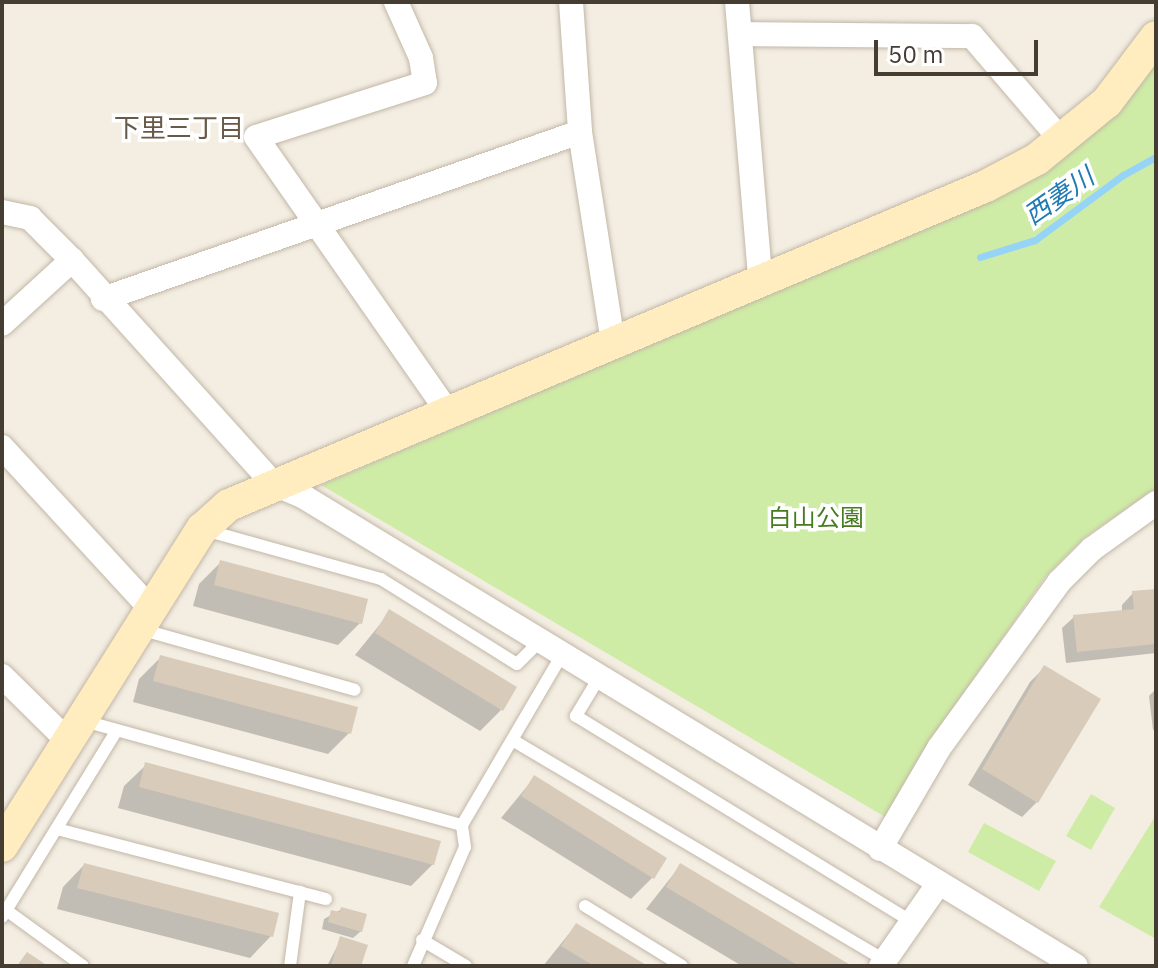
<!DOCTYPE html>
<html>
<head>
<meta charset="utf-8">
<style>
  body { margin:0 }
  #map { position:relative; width:1158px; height:968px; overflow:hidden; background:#f3ede2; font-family:"IBM Plex Sans","Noto Sans JP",sans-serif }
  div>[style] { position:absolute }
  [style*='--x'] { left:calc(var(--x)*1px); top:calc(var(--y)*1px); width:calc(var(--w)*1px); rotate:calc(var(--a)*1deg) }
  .green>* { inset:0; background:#cfeca6 }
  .shadow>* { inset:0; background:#0003 }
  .stream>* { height:7px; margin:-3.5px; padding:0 3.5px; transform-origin:3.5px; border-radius:3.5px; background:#96d4f7 }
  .building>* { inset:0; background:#d8cbb9 }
  .roads { filter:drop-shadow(0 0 2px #c2b7a7) drop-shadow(0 0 2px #c2b7a7) }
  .lane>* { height:12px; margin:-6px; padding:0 6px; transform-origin:6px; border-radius:6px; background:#fff }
  .street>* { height:24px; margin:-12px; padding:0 12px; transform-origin:12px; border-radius:12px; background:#fff }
  .secondary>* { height:32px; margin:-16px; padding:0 16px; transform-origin:16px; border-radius:16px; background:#ffedc0 }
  span { translate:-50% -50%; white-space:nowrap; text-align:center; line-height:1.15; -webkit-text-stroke:7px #fff; paint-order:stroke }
  .park-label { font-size:24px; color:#477b20 }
  .neighbourhood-label { font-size:26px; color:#685a48 }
  .water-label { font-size:26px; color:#217bb2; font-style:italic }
  .frame { position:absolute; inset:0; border:4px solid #453c32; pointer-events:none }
  .scale { position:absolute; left:874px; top:40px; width:164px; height:36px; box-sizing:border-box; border:4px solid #453c32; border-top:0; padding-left:10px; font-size:24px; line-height:28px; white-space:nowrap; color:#453c32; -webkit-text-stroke:6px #fff; paint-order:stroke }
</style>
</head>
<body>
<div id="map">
  <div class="green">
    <i style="clip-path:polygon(1156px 64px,1156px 488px,1085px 537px,1046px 576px,929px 742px,887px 818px,321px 485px,1020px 187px,1090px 136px)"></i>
    <i style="clip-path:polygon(1091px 794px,1115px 808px,1091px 850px,1066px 836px)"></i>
    <i style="clip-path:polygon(1156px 815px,1156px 939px,1099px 907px)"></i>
    <i style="clip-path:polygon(984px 823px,1056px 861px,1039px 891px,968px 852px)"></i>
  </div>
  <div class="shadow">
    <i style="clip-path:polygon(221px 562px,360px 623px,338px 645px,193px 606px,199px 584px)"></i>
    <i style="clip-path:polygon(1156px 591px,1156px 653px,1066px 663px,1062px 628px,1074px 617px,1122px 612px,1122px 605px,1133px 593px)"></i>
    <i style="clip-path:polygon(390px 612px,501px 710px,480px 731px,355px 655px)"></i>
    <i style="clip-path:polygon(161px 657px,349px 733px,328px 754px,133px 702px,139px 679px)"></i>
    <i style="clip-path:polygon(1045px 667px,1037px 802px,1022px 817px,968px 785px,1030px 682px)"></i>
    <i style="clip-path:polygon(1156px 689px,1156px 729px,1153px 730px,1149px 696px)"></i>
    <i style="clip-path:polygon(146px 765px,433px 864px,411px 886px,118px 808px,124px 786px)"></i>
    <i style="clip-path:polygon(534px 778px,653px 877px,631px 899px,501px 818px)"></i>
    <i style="clip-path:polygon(84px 865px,271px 936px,250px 958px,57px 909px,63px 887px)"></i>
    <i style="clip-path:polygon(680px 866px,848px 966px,742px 966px,646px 909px)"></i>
    <i style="clip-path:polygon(342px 909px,361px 931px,353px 938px,322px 929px,324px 919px)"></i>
    <i style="clip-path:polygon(576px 925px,644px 966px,543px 966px)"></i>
    <i style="clip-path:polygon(341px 939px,359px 966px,327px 966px)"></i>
  </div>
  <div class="stream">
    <i style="--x:980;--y:257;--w:58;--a:-17.2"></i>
    <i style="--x:1035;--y:240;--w:109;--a:-36.5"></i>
    <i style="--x:1123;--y:175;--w:38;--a:-29"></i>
  </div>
  <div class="building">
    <i style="clip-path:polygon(220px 560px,368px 599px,362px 624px,214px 585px)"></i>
    <i style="clip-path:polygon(1156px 589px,1156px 644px,1077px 652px,1073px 615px,1134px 609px,1132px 591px)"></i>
    <i style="clip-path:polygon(389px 609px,517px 687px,503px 711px,375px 633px)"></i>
    <i style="clip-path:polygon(160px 655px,358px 707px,351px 734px,153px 681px)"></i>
    <i style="clip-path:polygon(1044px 665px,1101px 699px,1038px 803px,982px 769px)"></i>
    <i style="clip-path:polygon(145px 762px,441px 841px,434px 865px,139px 787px)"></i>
    <i style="clip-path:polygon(534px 775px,667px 858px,654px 879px,521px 796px)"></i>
    <i style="clip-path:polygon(84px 863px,279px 913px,273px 937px,77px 888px)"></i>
    <i style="clip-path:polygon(680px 863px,852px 966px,799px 966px,666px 887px)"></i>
    <i style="clip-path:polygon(341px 907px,367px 914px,362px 932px,328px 922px,331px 910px,340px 912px)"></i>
    <i style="clip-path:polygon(576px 923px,648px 966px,594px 966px,561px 946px)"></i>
    <i style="clip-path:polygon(340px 936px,368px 945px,361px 966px,331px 966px)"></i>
    <i style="clip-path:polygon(27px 952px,48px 966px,17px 966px)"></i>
  </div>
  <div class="roads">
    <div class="lane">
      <i style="--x:205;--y:530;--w:183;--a:15.6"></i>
      <i style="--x:381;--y:579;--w:160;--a:32"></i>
      <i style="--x:517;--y:664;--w:34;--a:-45"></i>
      <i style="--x:140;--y:629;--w:223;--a:15.8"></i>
      <i style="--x:600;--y:676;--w:47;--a:121"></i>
      <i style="--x:576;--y:716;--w:396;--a:31.5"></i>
      <i style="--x:84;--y:721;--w:392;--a:15.4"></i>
      <i style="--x:514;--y:741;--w:432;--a:30.6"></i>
      <i style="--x:57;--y:829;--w:278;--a:14.6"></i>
      <i style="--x:585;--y:906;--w:114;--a:31.7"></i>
      <i style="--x:6;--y:910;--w:95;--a:36"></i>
      <i style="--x:2;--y:917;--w:217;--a:-58.4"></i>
      <i style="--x:422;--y:940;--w:51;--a:30.6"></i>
      <i style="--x:290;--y:966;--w:75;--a:-82.3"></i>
      <i style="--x:413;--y:966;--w:130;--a:-66.4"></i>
      <i style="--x:465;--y:847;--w:22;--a:-98"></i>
      <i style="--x:462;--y:825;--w:199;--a:-59.6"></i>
    </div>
    <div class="street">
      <i style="--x:396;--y:2;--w:61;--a:65.9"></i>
      <i style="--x:421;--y:58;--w:25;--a:81"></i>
      <i style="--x:425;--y:83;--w:177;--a:162.3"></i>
      <i style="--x:256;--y:137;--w:335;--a:55.1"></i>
      <i style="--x:571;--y:2;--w:130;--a:86"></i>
      <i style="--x:580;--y:132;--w:213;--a:81.1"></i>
      <i style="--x:737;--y:2;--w:276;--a:85.2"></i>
      <i style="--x:740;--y:34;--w:232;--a:0.5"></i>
      <i style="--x:972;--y:36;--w:137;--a:49.4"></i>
      <i style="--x:2;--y:212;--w:29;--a:12"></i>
      <i style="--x:30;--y:218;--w:59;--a:45"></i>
      <i style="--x:103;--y:299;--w:505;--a:-19.3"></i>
      <i style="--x:2;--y:324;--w:95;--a:-42.4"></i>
      <i style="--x:72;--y:260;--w:302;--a:48"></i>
      <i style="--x:274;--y:484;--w:33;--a:23"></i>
      <i style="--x:304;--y:497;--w:903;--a:31.28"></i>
      <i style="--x:2;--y:447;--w:219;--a:47.4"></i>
      <i style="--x:2;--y:676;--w:91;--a:44.6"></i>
      <i style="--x:880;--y:849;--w:117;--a:-59.7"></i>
      <i style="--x:939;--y:748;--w:205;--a:-54.1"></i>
      <i style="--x:1059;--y:582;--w:47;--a:-45"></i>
      <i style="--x:1092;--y:549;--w:79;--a:-35.7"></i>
      <i style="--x:881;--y:966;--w:101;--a:-55.1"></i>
    </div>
    <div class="secondary">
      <i style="--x:2;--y:846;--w:375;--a:-57.8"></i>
      <i style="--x:202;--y:529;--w:36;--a:-42"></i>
      <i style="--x:229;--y:505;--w:821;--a:-22.85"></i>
      <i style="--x:986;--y:186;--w:58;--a:-27.9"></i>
      <i style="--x:1037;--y:159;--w:90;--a:-39.2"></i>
      <i style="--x:1107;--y:102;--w:81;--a:-53"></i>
    </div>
  </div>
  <div class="park-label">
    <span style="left:816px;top:518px">白山公園</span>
  </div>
  <div class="neighbourhood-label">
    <span style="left:179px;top:128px">下里三丁目</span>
  </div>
  <div class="water-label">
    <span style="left:1059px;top:196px;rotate:-35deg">西妻川</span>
  </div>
  <div class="frame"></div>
  <div class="scale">50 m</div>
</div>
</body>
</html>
